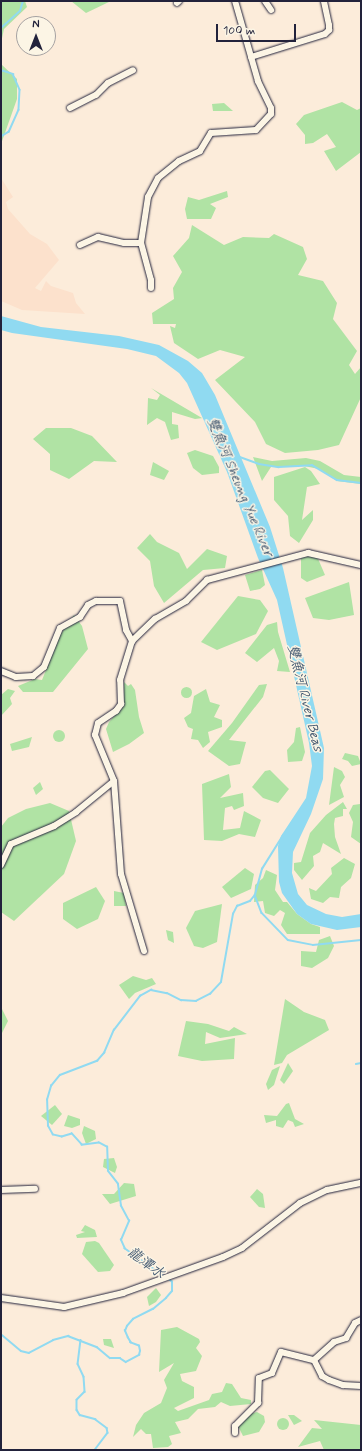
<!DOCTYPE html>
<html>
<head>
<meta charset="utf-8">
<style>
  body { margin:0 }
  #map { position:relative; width:362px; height:1451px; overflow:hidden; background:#fcecda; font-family:Mynerve,"LXGW WenKai TC",sans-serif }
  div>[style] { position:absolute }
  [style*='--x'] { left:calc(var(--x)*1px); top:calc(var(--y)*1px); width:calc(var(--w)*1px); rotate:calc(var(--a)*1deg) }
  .built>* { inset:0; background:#fce1cc }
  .green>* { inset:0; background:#b0e3a4 }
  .round { border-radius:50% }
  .water>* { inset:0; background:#90daf1 }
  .stream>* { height:1.5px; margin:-0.75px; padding:0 0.75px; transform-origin:0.75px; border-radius:0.75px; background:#90daf1 }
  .roads { filter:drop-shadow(0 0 1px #22223b) drop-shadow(0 0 1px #22223b) }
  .minor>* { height:6px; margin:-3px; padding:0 3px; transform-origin:3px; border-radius:3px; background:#fcf5e5 }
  span { translate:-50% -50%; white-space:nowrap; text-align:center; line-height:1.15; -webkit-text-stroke:3px #fcf5e5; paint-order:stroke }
  .water-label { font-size:14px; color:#435972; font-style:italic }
  .frame { position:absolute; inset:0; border:2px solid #22223b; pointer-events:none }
  .north { position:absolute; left:16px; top:16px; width:40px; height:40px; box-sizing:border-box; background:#fcf5e5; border:1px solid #a5a1a1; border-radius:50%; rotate:0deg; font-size:11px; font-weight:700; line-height:16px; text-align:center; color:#22223b }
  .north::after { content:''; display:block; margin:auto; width:14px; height:18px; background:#22223b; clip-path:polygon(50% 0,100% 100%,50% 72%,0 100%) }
  .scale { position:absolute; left:216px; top:24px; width:80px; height:18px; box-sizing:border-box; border:2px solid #22223b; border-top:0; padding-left:5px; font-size:12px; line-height:14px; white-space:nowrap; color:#22223b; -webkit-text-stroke:3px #fcf5e5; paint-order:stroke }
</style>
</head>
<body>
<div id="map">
  <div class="built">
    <i style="clip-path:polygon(1px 178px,13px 197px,6px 202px,8px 209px,30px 234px,47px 244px,59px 260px,35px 288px,41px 291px,46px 281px,51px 286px,73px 293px,76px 303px,85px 314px,22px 310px,1px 301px)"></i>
  </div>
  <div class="green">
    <i style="clip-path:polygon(1px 1px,25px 1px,27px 7px,4px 29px,1px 43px)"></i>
    <i style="clip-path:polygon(71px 1px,111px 1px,86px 13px)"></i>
    <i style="clip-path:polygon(1px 64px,17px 79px,17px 99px,1px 144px)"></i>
    <i style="clip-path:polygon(342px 102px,357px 110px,361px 108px,361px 152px,336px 171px,324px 151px,336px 147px,327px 134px,313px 143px,305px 144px,305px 135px,296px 124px,304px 115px)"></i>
    <i style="clip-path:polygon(224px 103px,233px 111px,213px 111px,212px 104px)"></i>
    <i style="clip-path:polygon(227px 191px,228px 197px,210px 204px,216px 208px,211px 219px,187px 219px,185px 209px,188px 197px,199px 200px)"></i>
    <i style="clip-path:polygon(192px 225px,224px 245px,243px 237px,269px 238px,274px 234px,303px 247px,307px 259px,298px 275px,323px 281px,337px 303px,333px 319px,357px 351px,349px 365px,355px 374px,361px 367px,361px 397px,339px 445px,318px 450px,285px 453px,266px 444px,255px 422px,215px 380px,245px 357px,220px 350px,198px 359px,174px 343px,170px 326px,175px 328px,176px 324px,153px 324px,152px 313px,174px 299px,173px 288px,182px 272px,173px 256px,189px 238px)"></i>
    <i style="clip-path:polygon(151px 388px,202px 418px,203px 418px,195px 419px,172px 412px,172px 424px,178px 425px,179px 438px,171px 440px,165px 422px,157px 418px,147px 425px,148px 398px,157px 400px,160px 395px)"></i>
    <i style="clip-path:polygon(46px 428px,71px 428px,92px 436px,117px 462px,94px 461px,69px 479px,50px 470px,50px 454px,33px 439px)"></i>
    <i style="clip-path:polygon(195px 450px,213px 456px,219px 467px,219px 473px,202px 475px,193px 468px,187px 453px)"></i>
    <i style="clip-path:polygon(253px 457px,272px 461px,306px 458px,320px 461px,344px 475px,361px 477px,361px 484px,337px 481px,319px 469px,304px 466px,271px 467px,262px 481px)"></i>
    <i style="clip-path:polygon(153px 462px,169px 471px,164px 480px,150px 475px)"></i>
    <i style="clip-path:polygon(305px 467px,311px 471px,320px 484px,307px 487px,302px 520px,313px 510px,313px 520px,299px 543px,290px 536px,288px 516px,274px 500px,274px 477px)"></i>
    <i style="clip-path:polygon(150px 534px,157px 542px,179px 553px,187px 569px,207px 549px,227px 556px,225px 568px,203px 570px,164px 603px,154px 586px,150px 561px,137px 548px)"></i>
    <i style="clip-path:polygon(316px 554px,325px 575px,307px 582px,301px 578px,301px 558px)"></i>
    <i style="clip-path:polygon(262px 570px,265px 585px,260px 589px,250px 591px,245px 575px)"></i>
    <i style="clip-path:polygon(349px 582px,354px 615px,329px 620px,313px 618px,305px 598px)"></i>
    <i style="clip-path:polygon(238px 596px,260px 600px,268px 611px,256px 634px,217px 650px,201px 642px)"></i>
    <i style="clip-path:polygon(74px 615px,82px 626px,88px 649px,53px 692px,23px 692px,18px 686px,35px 679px,42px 680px,60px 635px)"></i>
    <i style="clip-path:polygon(277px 622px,278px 632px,290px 672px,277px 671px,279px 661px,274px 648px,257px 662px,245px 653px,267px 625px)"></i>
    <i style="clip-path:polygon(124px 682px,128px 686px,131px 684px,135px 690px,139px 717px,144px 733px,129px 744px,113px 752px,106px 729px,109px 722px,124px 705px)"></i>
    <i style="clip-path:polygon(267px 684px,263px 697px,229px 740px,246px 742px,240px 764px,229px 766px,208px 751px,232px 723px,259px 685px)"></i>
    <i class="round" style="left:180.5px;top:686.5px;width:11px;height:11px"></i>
    <i style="clip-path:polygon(8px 689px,15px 691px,10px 698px,12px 704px,1px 716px,1px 695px)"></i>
    <i style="clip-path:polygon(206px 689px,210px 702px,220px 705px,214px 717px,222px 720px,222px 727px,208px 732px,210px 742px,203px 748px,198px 740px,191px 739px,193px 729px,188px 727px,184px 718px,191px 713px,194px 696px)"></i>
    <i style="clip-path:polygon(300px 727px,305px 752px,302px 761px,288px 762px,287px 750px,294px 742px,296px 728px)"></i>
    <i class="round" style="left:53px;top:730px;width:12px;height:12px"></i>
    <i style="clip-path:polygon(32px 737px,29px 747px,12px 751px,10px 744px)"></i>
    <i style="clip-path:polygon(345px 753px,358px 756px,361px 764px,352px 766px,348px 761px,342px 759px)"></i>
    <i style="clip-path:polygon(334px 767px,342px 771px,345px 777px,340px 785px,344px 797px,329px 805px)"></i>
    <i style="clip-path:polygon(270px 770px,289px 789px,278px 803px,263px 798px,252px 787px,265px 771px)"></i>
    <i style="clip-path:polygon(229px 774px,231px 787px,220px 798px,243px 793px,244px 806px,234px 810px,232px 806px,225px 808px,223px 830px,240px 828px,244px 811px,261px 820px,255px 837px,239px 834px,222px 841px,204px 840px,202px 784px)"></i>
    <i style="clip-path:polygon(40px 782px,43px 789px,36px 795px,33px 788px)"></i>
    <i style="clip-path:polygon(343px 802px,347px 809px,343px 809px,343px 816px,335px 818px,334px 824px,335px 837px,341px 854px,323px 843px,320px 852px,313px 856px,314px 866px,302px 880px,294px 870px,294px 863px,301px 862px,310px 833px,326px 815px)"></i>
    <i style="clip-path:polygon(50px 803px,69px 811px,76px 841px,64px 874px,14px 921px,1px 912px,1px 827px,8px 818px,26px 809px)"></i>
    <i style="clip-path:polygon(360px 804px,361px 806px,361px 844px,351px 837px,353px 822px,349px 813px,353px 805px)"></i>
    <i style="clip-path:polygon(344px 858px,355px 864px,351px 878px,341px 887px,339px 898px,330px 897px,323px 903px,311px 899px,309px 888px,316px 891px,332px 874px,331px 868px)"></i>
    <i style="clip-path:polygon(245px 868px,254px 874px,251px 889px,231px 898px,222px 887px)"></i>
    <i style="clip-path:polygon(266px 870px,277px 875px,275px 890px,283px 902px,287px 902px,297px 914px,311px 924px,320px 927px,320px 934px,287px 934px,281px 925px,285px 913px,280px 910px,274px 916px,265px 913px,263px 901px,254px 902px,255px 885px,263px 878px)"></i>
    <i style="clip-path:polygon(96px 887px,105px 901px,98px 919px,77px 929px,63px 919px,63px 903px)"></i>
    <i style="clip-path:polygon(114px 891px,124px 893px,126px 906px,114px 906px)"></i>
    <i style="clip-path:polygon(222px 904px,217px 942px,203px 948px,194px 946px,186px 928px,195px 911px)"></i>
    <i style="clip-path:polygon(166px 930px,173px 932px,174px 943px,168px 940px)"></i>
    <i style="clip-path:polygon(330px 936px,334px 946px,328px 958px,312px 968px,301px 966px,301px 951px,316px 952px,319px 940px)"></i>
    <i style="clip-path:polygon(133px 976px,146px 980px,152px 978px,156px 984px,135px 993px,129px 999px,119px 985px)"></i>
    <i style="clip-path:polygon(285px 999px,304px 1012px,325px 1020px,329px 1030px,287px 1055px,282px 1063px,274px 1065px)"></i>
    <i style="clip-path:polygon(1px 1007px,8px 1021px,1px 1035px)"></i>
    <i style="clip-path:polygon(186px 1021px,208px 1024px,229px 1031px,234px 1027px,247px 1034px,220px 1038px,206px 1032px,205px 1044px,235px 1038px,234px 1059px,202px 1061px,178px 1056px)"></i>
    <i style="clip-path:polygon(288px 1063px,293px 1071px,284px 1084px,280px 1080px)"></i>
    <i style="clip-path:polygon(280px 1066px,274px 1085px,268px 1090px,266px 1084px,272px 1070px)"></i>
    <i style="clip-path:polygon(289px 1103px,295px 1119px,304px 1124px,295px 1127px,293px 1122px,288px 1120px,283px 1128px,276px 1126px,276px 1120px,266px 1123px,264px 1115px,277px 1116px,286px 1104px)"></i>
    <i style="clip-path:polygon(55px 1105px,62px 1114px,52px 1125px,41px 1116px)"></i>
    <i style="clip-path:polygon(68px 1115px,80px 1119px,80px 1125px,72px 1128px,64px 1126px)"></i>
    <i style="clip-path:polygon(84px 1126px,95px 1131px,96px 1139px,86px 1144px,82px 1133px)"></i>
    <i style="clip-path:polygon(114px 1158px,117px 1167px,115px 1173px,103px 1167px,104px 1159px)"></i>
    <i style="clip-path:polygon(124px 1183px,134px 1184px,136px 1196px,110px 1204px,102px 1194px,114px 1194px)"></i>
    <i style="clip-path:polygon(257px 1189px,263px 1194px,265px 1208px,259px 1207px,250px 1197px)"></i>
    <i style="clip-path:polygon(85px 1225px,95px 1230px,97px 1237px,77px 1238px,76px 1235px,85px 1232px,81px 1231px)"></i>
    <i style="clip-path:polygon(95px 1241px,99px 1243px,114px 1265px,110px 1271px,98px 1272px,82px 1254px,86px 1242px)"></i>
    <i style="clip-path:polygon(156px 1288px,161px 1295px,156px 1302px,149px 1306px,147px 1297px)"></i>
    <i style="clip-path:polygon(177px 1327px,199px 1339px,200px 1342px,196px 1348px,202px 1356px,196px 1371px,180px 1374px,182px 1381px,194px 1387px,194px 1398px,174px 1408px,178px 1411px,209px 1400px,212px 1394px,222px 1392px,226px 1383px,232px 1384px,241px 1398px,251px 1400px,251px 1404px,230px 1406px,221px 1402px,215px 1407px,198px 1409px,188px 1419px,175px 1422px,181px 1433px,169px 1436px,172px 1444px,168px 1447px,153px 1448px,151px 1434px,146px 1434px,141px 1429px,133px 1437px,136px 1425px,144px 1413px,161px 1403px,167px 1388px,164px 1380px,174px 1363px,159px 1372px,161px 1330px)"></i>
    <i style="clip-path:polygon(103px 1339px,111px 1339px,114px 1348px,104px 1345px)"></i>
    <i style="clip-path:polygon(257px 1412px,264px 1416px,265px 1422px,259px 1432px,243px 1436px,238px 1426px,250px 1414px)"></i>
    <i style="clip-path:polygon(288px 1415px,294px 1415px,302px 1421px,294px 1425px)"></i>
    <i class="round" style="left:277px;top:1418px;width:12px;height:12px"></i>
    <i style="clip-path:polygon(314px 1420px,361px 1425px,361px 1450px,324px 1450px,320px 1441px,298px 1447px,312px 1428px,322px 1429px)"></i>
  </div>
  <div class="water">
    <i style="clip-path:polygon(1px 316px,41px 327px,119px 336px,159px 345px,188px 361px,202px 373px,215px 395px,270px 527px,283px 568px,324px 748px,323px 779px,311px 814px,293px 852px,292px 873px,298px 894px,307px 905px,326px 914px,342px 917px,361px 914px,361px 927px,337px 930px,311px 924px,297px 914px,282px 893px,279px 882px,278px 846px,281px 836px,306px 798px,312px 766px,309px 743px,277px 600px,258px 558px,227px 472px,187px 383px,179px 373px,156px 356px,127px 349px,12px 333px,1px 330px)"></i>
  </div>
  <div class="stream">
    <i style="--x:1;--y:28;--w:25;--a:-42"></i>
    <i style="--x:20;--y:11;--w:10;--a:-73"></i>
    <i style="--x:1;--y:70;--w:13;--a:18"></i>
    <i style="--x:13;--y:74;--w:17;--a:66"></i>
    <i style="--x:20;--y:90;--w:20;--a:93"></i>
    <i style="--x:19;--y:110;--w:24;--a:114"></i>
    <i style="--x:9;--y:132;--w:9;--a:148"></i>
    <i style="--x:240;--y:457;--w:20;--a:20"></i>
    <i style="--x:259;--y:464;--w:20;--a:9"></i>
    <i style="--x:279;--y:467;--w:33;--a:-3"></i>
    <i style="--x:312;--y:465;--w:29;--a:31"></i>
    <i style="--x:337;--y:480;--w:24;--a:7"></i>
    <i style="--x:255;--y:895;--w:19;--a:69"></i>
    <i style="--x:262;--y:913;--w:37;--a:46"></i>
    <i style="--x:288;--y:940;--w:25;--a:11"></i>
    <i style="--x:313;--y:945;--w:48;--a:-5.9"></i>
    <i style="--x:356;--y:1064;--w:5;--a:-11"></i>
    <i style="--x:163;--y:1276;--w:47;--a:-144.6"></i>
    <i style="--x:125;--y:1249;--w:10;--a:-114"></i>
    <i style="--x:121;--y:1240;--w:21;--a:-67"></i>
    <i style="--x:129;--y:1221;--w:17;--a:-118"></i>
    <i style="--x:121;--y:1206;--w:22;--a:-98"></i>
    <i style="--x:118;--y:1184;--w:16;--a:-128"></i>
    <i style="--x:108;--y:1171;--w:24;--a:-92"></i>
    <i style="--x:107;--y:1147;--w:9;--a:-153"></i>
    <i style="--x:99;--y:1143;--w:17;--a:173"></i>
    <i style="--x:82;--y:1145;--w:15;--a:-132"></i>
    <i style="--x:72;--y:1134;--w:10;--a:163"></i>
    <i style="--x:62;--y:1137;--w:9;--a:-167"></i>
    <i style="--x:53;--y:1135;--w:10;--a:-119"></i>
    <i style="--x:48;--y:1126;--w:26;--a:-92"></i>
    <i style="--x:47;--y:1100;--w:15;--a:-74"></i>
    <i style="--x:51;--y:1086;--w:14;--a:-51"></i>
    <i style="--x:60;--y:1075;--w:40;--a:-21"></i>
    <i style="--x:97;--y:1061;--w:11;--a:-49"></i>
    <i style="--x:104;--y:1053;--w:25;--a:-67"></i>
    <i style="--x:114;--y:1030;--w:43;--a:-52.6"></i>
    <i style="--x:140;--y:996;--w:13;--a:-29"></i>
    <i style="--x:151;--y:990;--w:16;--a:11"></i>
    <i style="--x:167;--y:993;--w:16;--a:27"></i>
    <i style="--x:181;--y:1000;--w:15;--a:4"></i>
    <i style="--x:196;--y:1001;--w:16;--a:-27"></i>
    <i style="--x:210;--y:994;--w:16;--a:-47"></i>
    <i style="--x:221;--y:982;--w:69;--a:-80"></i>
    <i style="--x:233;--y:914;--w:9;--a:-63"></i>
    <i style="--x:237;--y:906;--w:14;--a:-21"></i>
    <i style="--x:250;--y:901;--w:8;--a:-50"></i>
    <i style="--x:255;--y:895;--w:27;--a:-75"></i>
    <i style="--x:262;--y:869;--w:40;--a:-58"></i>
    <i style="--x:1;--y:1334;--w:26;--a:40"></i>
    <i style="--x:21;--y:1351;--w:8;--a:14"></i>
    <i style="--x:29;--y:1353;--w:27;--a:-28"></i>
    <i style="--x:53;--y:1340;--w:16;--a:-15"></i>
    <i style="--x:68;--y:1336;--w:31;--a:21"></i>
    <i style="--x:97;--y:1347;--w:17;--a:40"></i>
    <i style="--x:110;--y:1358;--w:10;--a:0"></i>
    <i style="--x:120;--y:1358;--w:7;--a:34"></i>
    <i style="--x:126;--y:1362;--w:15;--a:-28"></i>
    <i style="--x:139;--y:1355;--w:4;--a:-76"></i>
    <i style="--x:140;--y:1351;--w:5;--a:-101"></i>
    <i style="--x:139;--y:1346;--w:9;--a:-159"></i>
    <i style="--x:131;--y:1343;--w:6;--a:-121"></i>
    <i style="--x:128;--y:1338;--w:8;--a:-113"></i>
    <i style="--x:125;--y:1331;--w:5;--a:-68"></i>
    <i style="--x:127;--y:1326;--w:9;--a:-49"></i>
    <i style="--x:133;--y:1319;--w:22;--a:-27"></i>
    <i style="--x:153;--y:1309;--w:17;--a:-40"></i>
    <i style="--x:166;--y:1298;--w:9;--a:-49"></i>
    <i style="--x:172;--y:1291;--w:9;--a:-90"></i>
    <i style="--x:172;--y:1282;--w:5;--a:-143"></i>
    <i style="--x:81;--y:1340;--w:24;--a:97"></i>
    <i style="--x:78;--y:1364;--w:14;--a:65"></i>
    <i style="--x:84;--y:1377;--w:15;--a:86"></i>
    <i style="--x:85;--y:1392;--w:11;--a:135"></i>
    <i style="--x:77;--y:1400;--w:10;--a:90"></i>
    <i style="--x:77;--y:1410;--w:6;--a:59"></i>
    <i style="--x:80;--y:1415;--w:16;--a:15"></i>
    <i style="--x:95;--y:1419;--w:15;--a:37"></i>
    <i style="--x:107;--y:1428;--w:5;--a:79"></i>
    <i style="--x:108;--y:1433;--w:21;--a:127"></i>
  </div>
  <div class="roads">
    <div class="minor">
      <i style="--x:265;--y:1;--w:11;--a:56"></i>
      <i style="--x:177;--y:3;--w:3;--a:-45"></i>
      <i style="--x:251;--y:57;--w:77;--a:-17.3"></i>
      <i style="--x:325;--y:34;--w:6;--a:-45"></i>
      <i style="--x:329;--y:30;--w:5;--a:-90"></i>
      <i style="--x:329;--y:25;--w:25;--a:-102"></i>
      <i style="--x:70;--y:108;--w:29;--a:-27"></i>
      <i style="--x:96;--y:95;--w:17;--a:-45"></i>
      <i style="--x:108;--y:83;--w:28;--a:-27"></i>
      <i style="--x:80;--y:245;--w:20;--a:-24"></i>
      <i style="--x:98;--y:237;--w:27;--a:13"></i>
      <i style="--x:124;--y:243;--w:17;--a:0"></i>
      <i style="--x:151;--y:288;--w:8;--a:-90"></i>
      <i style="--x:151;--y:280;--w:38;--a:-105"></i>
      <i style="--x:141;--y:243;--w:47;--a:-81.3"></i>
      <i style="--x:148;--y:197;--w:21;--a:-62"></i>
      <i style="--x:158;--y:178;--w:27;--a:-39"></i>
      <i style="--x:179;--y:161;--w:23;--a:-25"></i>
      <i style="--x:200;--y:151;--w:21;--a:-59"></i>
      <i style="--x:211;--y:133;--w:45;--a:-3.8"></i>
      <i style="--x:256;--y:130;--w:22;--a:-47"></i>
      <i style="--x:271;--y:114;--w:6;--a:-90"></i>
      <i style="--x:271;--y:108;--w:30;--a:-116"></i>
      <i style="--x:258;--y:81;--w:83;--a:-106"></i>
      <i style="--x:1;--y:671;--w:16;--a:22"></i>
      <i style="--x:16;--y:677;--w:17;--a:-3"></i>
      <i style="--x:33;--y:676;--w:14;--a:-39"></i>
      <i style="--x:44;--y:667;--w:42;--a:-67.7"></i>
      <i style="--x:60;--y:628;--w:23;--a:-29"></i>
      <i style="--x:80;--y:617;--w:14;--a:-56"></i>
      <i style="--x:88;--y:605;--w:9;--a:-27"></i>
      <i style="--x:96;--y:601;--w:24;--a:0"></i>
      <i style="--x:120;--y:601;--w:30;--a:78"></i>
      <i style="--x:126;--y:630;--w:13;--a:61"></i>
      <i style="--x:1;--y:865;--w:23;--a:-65"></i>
      <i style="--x:11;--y:844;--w:47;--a:-22.7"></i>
      <i style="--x:54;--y:826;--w:26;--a:-32"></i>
      <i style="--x:76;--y:812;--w:49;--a:-39.2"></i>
      <i style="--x:144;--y:951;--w:80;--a:-106.6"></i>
      <i style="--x:121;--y:874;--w:93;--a:-94.3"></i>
      <i style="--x:114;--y:781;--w:50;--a:-112.4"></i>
      <i style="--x:95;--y:735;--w:12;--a:-76"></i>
      <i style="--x:98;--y:723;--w:22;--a:-34"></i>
      <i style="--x:116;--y:711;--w:9;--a:-54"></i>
      <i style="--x:121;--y:704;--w:24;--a:-92"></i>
      <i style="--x:120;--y:680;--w:41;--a:-72.9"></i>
      <i style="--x:132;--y:641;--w:32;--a:-44"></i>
      <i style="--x:155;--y:619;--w:36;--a:-30"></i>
      <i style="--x:186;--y:601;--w:30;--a:-45"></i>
      <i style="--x:207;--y:580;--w:105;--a:-15"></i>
      <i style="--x:308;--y:553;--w:54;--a:12.8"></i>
      <i style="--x:1;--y:1190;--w:34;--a:-2"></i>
      <i style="--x:1;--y:1298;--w:64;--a:8.1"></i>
      <i style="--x:64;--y:1307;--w:61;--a:-13.3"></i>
      <i style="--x:123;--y:1293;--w:106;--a:-19.8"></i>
      <i style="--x:223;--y:1257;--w:21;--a:-25"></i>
      <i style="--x:242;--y:1248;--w:73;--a:-37.8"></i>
      <i style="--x:300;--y:1203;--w:30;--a:-26"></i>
      <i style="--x:327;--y:1190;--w:35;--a:-12"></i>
      <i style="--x:314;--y:1360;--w:27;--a:-42"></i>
      <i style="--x:334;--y:1342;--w:13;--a:-18"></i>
      <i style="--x:346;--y:1338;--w:17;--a:-59"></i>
      <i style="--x:355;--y:1323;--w:7;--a:-27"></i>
      <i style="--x:235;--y:1433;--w:7;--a:-90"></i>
      <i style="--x:235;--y:1426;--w:33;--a:-45"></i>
      <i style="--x:258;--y:1403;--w:25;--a:-88"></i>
      <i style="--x:259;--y:1378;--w:14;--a:-21"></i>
      <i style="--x:272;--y:1373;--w:23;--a:-67"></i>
      <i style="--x:281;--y:1352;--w:34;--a:14"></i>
      <i style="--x:314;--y:1360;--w:18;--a:63"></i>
      <i style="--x:322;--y:1376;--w:8;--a:30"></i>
      <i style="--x:329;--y:1380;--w:15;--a:20"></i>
      <i style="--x:343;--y:1385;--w:18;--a:3"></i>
    </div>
  </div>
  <div class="water-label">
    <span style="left:240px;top:487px;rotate:67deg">雙魚河 Sheung Yue River</span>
    <span style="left:305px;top:698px;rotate:76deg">雙魚河 River Beas</span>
    <span style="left:146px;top:1263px;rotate:37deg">龍潭水</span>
  </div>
  <div class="frame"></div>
  <div class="north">N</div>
  <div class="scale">100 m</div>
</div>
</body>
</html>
